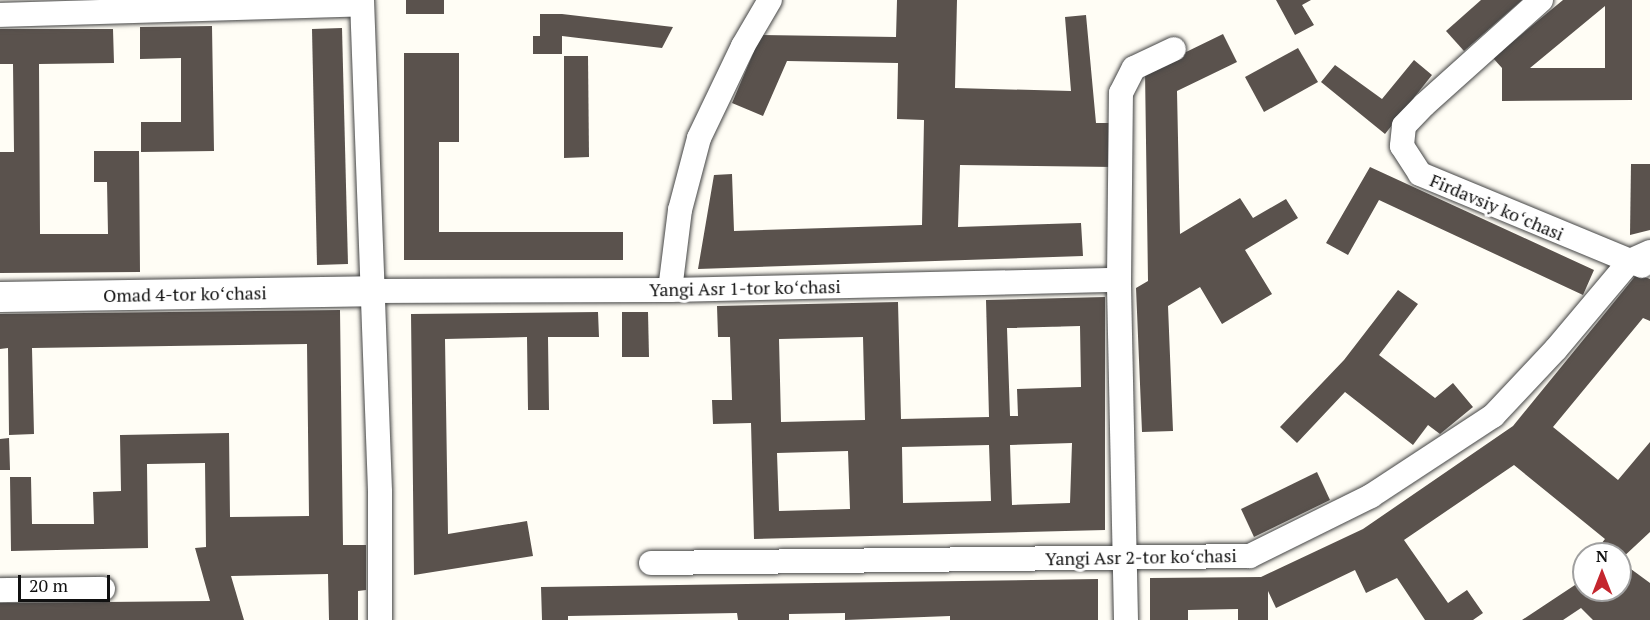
<!DOCTYPE html>
<html>
<head>
<meta charset="utf-8">
<style>
  body { margin:0 }
  #map { position:relative; width:1650px; height:620px; overflow:hidden; background:#fffdf5; font-family:"PT Serif",serif }
  div>[style] { position:absolute }
  [style*='--x'] { left:calc(var(--x)*1px); top:calc(var(--y)*1px); width:calc(var(--w)*1px); rotate:calc(var(--a)*1deg) }
  .building>* { inset:0; background:#5a524d }
  .roads { filter:drop-shadow(0 0 2px #444) drop-shadow(0 0 2px #444) }
  .minor>* { height:24px; margin:-12px; padding:0 12px; transform-origin:12px; border-radius:12px; background:#fff }
  .tertiary>* { height:30px; margin:-15px; padding:0 15px; transform-origin:15px; border-radius:15px; background:#fff }
  span { translate:-50% -50%; white-space:nowrap; text-align:center; line-height:1.15; -webkit-text-stroke:6px #fff; paint-order:stroke }
  .street-label { font-size:18px; color:#111 }
  .north { position:absolute; left:1572px; top:542px; width:60px; height:60px; box-sizing:border-box; background:#fff; border:2px solid #a0a0a0; border-radius:50%; rotate:0deg; font-size:16px; font-weight:700; line-height:24px; text-align:center; color:#111 }
  .north::after { content:''; display:block; margin:auto; width:21px; height:27px; background:#c4262e; clip-path:polygon(50% 0,100% 100%,50% 72%,0 100%) }
  .scale { position:absolute; left:18px; top:575px; width:92px; height:27px; box-sizing:border-box; border:3px solid #111; border-top:0; padding-left:8px; font-size:18px; line-height:21px; white-space:nowrap; color:#111; -webkit-text-stroke:4px #fff; paint-order:stroke }
</style>
</head>
<body>
<div id="map">
  <div class="building">
    <i style="clip-path:polygon(406px 0,444px 0,444px 14px,406px 14px)"></i>
    <i style="clip-path:polygon(897px 0,957px 0,955px 88px,1071px 91px,1065px 17px,1086px 15px,1096px 123px,1115px 123px,1114px 167px,960px 165px,958px 227px,1081px 223px,1083px 256px,698px 269px,714px 175px,732px 174px,734px 231px,922px 225px,924px 120px,897px 119px,898px 63px,787px 61px,763px 116px,732px 103px,761px 35px,896px 37px)"></i>
    <i style="clip-path:polygon(1276px 0,1311px 0,1302px 5px,1314px 25px,1295px 35px)"></i>
    <i style="clip-path:polygon(1481px 0,1522px 0,1464px 51px,1446px 31px)"></i>
    <i style="clip-path:polygon(evenodd,1563px 0,1632px 0,1632px 100px,1502px 101px,1502px 68px,1493px 58px,1563px 0,1605px 6px,1605px 68px,1530px 68px,1605px 6px)"></i>
    <i style="clip-path:polygon(540px 14px,562px 14px,673px 27px,662px 48px,562px 36px,562px 54px,533px 54px,533px 36px,540px 36px)"></i>
    <i style="clip-path:polygon(212px 26px,214px 151px,141px 152px,141px 122px,181px 122px,181px 58px,140px 59px,140px 27px)"></i>
    <i style="clip-path:polygon(342px 28px,348px 264px,317px 265px,312px 29px)"></i>
    <i style="clip-path:polygon(0 29px,113px 29px,114px 63px,39px 64px,40px 234px,108px 234px,107px 182px,94px 182px,94px 151px,139px 151px,140px 272px,0 273px,0 152px,14px 152px,13px 64px,0 64px)"></i>
    <i style="clip-path:polygon(1223px 34px,1237px 62px,1177px 91px,1180px 234px,1240px 198px,1253px 218px,1286px 199px,1298px 218px,1245px 250px,1272px 294px,1222px 324px,1200px 287px,1168px 306px,1173px 431px,1142px 432px,1136px 288px,1148px 281px,1145px 72px)"></i>
    <i style="clip-path:polygon(1298px 48px,1318px 82px,1264px 112px,1245px 77px)"></i>
    <i style="clip-path:polygon(404px 53px,459px 53px,459px 142px,439px 142px,439px 232px,623px 232px,623px 260px,404px 260px)"></i>
    <i style="clip-path:polygon(564px 56px,588px 56px,589px 157px,564px 158px)"></i>
    <i style="clip-path:polygon(1414px 60px,1432px 75px,1385px 134px,1321px 82px,1335px 65px,1382px 99px)"></i>
    <i style="clip-path:polygon(1631px 164px,1650px 164px,1650px 230px,1630px 235px)"></i>
    <i style="clip-path:polygon(1370px 167px,1594px 270px,1583px 295px,1379px 200px,1348px 255px,1326px 243px)"></i>
    <i style="clip-path:polygon(1637px 274px,1650px 279px,1650px 321px,1643px 318px,1553px 427px,1618px 480px,1650px 442px,1650px 532px,1620px 560px,1620px 554px,1593px 554px,1605px 539px,1514px 465px,1404px 540px,1448px 603px,1467px 590px,1483px 613px,1473px 620px,1425px 620px,1397px 578px,1366px 593px,1355px 570px,1276px 608px,1268px 591px,1268px 620px,1238px 620px,1238px 609px,1188px 610px,1188px 620px,1150px 620px,1150px 578px,1261px 577px,1363px 529px,1513px 426px)"></i>
    <i style="clip-path:polygon(1398px 290px,1418px 304px,1379px 355px,1435px 398px,1453px 383px,1473px 407px,1440px 434px,1428px 425px,1413px 445px,1345px 392px,1297px 443px,1280px 427px,1344px 360px)"></i>
    <i style="clip-path:polygon(evenodd,1105px 297px,1105px 530px,754px 539px,751px 423px,713px 424px,712px 400px,732px 400px,730px 337px,718px 337px,717px 306px,898px 302px,901px 419px,989px 417px,986px 300px,1105px 297px,1080px 326px,1081px 387px,1017px 389px,1018px 416px,1010px 416px,1007px 328px,1080px 326px,1105px 297px,863px 337px,865px 420px,781px 422px,779px 339px,863px 337px,1105px 297px,1072px 443px,1070px 503px,1012px 505px,1010px 445px,1072px 443px,1105px 297px,989px 445px,991px 501px,903px 503px,902px 447px,989px 445px,1105px 297px,848px 451px,850px 509px,779px 511px,777px 453px,848px 451px)"></i>
    <i style="clip-path:polygon(340px 310px,343px 545px,366px 545px,366px 590px,358px 591px,358px 620px,329px 620px,328px 574px,231px 576px,244px 620px,0 620px,0 603px,210px 601px,195px 548px,206px 547px,205px 463px,147px 464px,148px 548px,11px 551px,10px 477px,31px 477px,32px 524px,94px 524px,93px 492px,121px 491px,120px 435px,229px 433px,230px 517px,309px 516px,307px 344px,32px 348px,34px 434px,9px 435px,8px 348px,0 349px,0 314px)"></i>
    <i style="clip-path:polygon(598px 312px,599px 337px,548px 337px,549px 410px,528px 410px,527px 337px,445px 339px,448px 534px,527px 521px,533px 556px,414px 575px,411px 314px)"></i>
    <i style="clip-path:polygon(622px 312px,648px 312px,649px 357px,622px 357px)"></i>
    <i style="clip-path:polygon(9px 438px,10px 470px,0 470px,0 439px)"></i>
    <i style="clip-path:polygon(1317px 472px,1330px 500px,1254px 537px,1241px 509px)"></i>
    <i style="clip-path:polygon(1620px 561px,1650px 583px,1650px 620px,1593px 620px,1581px 608px,1563px 620px,1522px 620px,1584px 579px,1584px 590px,1620px 590px)"></i>
    <i style="clip-path:polygon(1098px 579px,1098px 620px,950px 620px,950px 616px,845px 620px,845px 613px,789px 614px,789px 620px,738px 620px,737px 613px,568px 616px,568px 620px,542px 620px,541px 587px)"></i>
  </div>
  <div class="roads">
    <div class="minor">
      <i style="--x:362;--y:0;--w:492;--a:87.9"></i>
      <i style="--x:380;--y:492;--w:128;--a:90"></i>
      <i style="--x:1541;--y:0;--w:157;--a:138.1"></i>
      <i style="--x:1424;--y:105;--w:29;--a:134"></i>
      <i style="--x:1404;--y:126;--w:20;--a:96"></i>
      <i style="--x:1402;--y:146;--w:33;--a:57"></i>
      <i style="--x:1420;--y:174;--w:240;--a:22.5"></i>
      <i style="--x:0;--y:15;--w:362;--a:-1.7"></i>
      <i style="--x:670;--y:290;--w:81;--a:-82.9"></i>
      <i style="--x:680;--y:210;--w:74;--a:-75.2"></i>
      <i style="--x:699;--y:138;--w:102;--a:-64.4"></i>
      <i style="--x:743;--y:46;--w:53;--a:-59.6"></i>
      <i style="--x:371;--y:291;--w:299;--a:-0.2"></i>
      <i style="--x:670;--y:290;--w:449;--a:-1.3"></i>
      <i style="--x:651;--y:563;--w:599;--a:-0.67"></i>
      <i style="--x:1250;--y:556;--w:135;--a:-26.4"></i>
      <i style="--x:1371;--y:496;--w:146;--a:-33.3"></i>
      <i style="--x:1493;--y:416;--w:92;--a:-46.8"></i>
      <i style="--x:1556;--y:349;--w:115;--a:-49.9"></i>
      <i style="--x:1630;--y:261;--w:22;--a:-24"></i>
      <i style="--x:0;--y:590;--w:103;--a:-0.6"></i>
      <i style="--x:1126;--y:620;--w:340;--a:-91.2"></i>
      <i style="--x:1119;--y:280;--w:187;--a:-89.4"></i>
      <i style="--x:1121;--y:93;--w:28;--a:-63"></i>
      <i style="--x:1134;--y:68;--w:44;--a:-25.4"></i>
    </div>
    <div class="tertiary">
      <i style="--x:0;--y:297;--w:371;--a:-0.9"></i>
    </div>
  </div>
  <div class="street-label">
    <span style="left:1497px;top:207px;rotate:23deg">Firdavsiy koʻchasi</span>
    <span style="left:745px;top:288px;rotate:-1deg">Yangi Asr 1-tor koʻchasi</span>
    <span style="left:185px;top:294px;rotate:-1deg">Omad 4-tor koʻchasi</span>
    <span style="left:1141px;top:557px;rotate:-1deg">Yangi Asr 2-tor koʻchasi</span>
  </div>
  <div class="north">N</div>
  <div class="scale">20 m</div>
</div>
</body>
</html>
